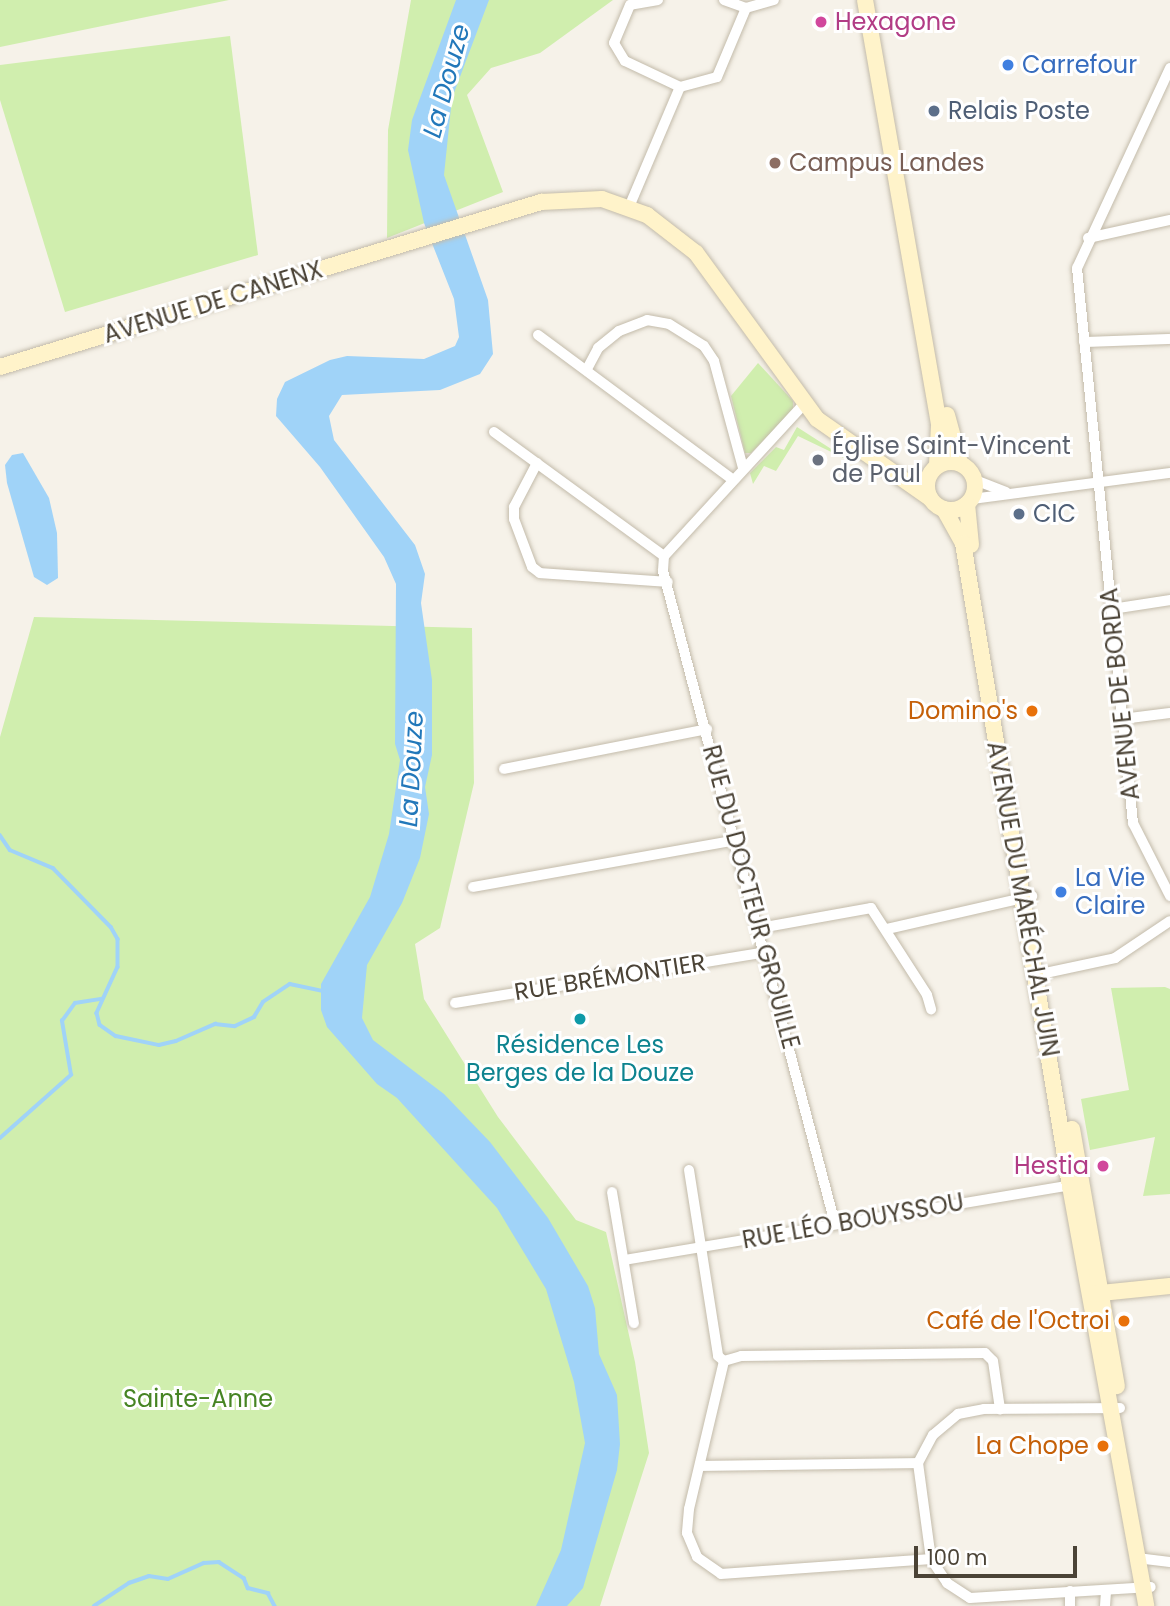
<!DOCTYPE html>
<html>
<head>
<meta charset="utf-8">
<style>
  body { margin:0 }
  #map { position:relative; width:1170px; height:1606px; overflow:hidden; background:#f6f2e9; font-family:Poppins,sans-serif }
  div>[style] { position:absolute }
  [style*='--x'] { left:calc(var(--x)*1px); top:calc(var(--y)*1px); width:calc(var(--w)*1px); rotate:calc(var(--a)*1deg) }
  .green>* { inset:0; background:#d0eeae }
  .water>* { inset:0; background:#a0d3f8 }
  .stream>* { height:3.5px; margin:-1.75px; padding:0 1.75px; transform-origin:1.75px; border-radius:1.75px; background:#a0d3f8 }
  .roads { filter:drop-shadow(0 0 2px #c3bbaa) drop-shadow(0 0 2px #c3bbaa) }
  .minor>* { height:10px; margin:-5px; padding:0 5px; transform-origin:5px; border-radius:5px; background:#fff }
  .secondary>* { height:16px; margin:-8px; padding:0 8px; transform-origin:8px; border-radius:8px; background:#fff3ca }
  .secondary>.ring { margin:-8px; padding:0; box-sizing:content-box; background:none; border:16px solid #fff3ca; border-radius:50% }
  .dots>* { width:19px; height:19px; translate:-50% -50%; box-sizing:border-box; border:4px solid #fff; border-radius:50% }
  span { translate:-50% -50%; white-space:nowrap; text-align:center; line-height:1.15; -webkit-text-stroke:6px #fff; paint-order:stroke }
  .hotel-label { font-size:24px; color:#b23c85 }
  .left { translate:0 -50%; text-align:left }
  .right { translate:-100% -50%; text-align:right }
  .shop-label { font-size:24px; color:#366cbe }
  .service-label { font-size:24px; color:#4e5e75 }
  .education-label { font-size:24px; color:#785e54 }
  .street-label { font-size:24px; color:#4b4336 }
  .worship-label { font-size:24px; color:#5b616d }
  .food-label { font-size:24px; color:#c56008 }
  .culture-label { font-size:24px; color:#0d838f }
  .park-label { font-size:24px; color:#468423 }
  .water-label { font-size:26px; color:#2278ba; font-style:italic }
  .scale { position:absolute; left:914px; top:1546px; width:163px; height:32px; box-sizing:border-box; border:4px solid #4b4336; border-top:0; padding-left:9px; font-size:21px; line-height:24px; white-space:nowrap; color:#4b4336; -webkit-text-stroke:5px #fff; paint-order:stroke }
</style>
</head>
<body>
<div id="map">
  <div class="green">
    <i style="clip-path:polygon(0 0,229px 0,0 47px)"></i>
    <i style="clip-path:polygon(411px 0,613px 0,540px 53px,491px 68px,467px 95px,503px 192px,387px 238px,388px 130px)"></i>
    <i style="clip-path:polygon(230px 36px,258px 255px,65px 312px,0 100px,0 65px)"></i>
    <i style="clip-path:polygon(758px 363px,793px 401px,793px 410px,751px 453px,745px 453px,731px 396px)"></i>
    <i style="clip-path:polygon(797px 427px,850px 461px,798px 436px,776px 471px,764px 466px,753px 484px,750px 473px,776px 447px,784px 450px)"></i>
    <i style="clip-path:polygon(34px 617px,472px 628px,474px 783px,440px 928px,415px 944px,424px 999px,498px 1117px,576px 1220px,606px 1232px,635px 1362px,649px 1453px,600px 1606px,0 1606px,0 737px)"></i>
    <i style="clip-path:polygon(1165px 987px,1170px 989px,1170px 1194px,1143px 1196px,1155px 1137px,1090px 1150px,1081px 1099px,1129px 1090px,1111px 988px)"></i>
  </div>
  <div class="water">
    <i style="clip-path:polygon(456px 0,489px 0,452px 98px,444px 175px,488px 300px,493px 354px,480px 374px,440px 390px,342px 395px,329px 416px,334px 440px,415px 545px,425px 574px,421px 603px,432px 680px,432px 755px,425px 787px,429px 814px,420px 858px,402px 903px,367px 965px,362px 1018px,373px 1040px,444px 1094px,490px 1142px,548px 1218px,588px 1286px,595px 1308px,599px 1354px,617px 1395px,620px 1444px,617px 1470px,583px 1588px,567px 1606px,536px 1606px,561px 1550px,585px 1443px,574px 1382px,546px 1289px,497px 1208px,397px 1098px,377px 1084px,327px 1027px,321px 1010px,321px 984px,370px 897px,389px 834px,400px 760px,395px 744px,396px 584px,384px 557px,320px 467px,276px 416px,277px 399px,285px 382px,330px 360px,347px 356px,424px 359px,455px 346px,459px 337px,454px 299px,424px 223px,408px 150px,412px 120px)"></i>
    <i style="clip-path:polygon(23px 453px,49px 498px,57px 533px,58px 578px,47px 585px,34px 577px,7px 483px,5px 465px,12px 455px)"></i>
  </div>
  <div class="stream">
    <i style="--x:0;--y:835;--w:18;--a:56"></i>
    <i style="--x:10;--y:850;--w:47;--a:22.7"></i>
    <i style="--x:53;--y:868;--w:83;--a:45.5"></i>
    <i style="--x:111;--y:927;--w:14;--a:60"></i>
    <i style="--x:118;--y:939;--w:28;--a:90"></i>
    <i style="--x:118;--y:967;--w:51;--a:114.5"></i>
    <i style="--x:97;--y:1013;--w:12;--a:76"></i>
    <i style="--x:100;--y:1025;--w:19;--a:35"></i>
    <i style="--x:116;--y:1036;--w:44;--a:11.8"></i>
    <i style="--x:159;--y:1045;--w:17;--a:-13"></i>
    <i style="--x:176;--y:1041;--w:43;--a:-23.6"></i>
    <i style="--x:215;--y:1024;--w:20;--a:6"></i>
    <i style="--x:235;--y:1026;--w:21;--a:-25"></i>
    <i style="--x:254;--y:1017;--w:17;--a:-59"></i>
    <i style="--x:263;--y:1002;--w:32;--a:-34"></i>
    <i style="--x:290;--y:984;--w:34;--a:12"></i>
    <i style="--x:0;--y:1138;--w:95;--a:-41.6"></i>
    <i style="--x:71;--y:1075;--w:55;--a:-99.5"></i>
    <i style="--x:62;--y:1021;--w:22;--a:-54"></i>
    <i style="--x:75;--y:1003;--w:26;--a:-9"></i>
    <i style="--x:94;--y:1606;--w:42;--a:-33.3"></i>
    <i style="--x:129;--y:1583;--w:21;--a:-19"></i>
    <i style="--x:149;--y:1576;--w:19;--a:9"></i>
    <i style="--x:168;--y:1579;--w:39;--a:-24"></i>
    <i style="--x:204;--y:1563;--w:15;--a:-4"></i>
    <i style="--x:219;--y:1562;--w:30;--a:33"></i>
    <i style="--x:244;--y:1578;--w:11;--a:68"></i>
    <i style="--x:248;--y:1588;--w:21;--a:14"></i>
    <i style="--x:268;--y:1593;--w:15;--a:62"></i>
  </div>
  <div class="roads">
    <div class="minor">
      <i style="--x:658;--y:0;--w:28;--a:170"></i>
      <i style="--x:630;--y:5;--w:41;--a:112.8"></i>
      <i style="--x:614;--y:43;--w:21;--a:59"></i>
      <i style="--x:625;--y:61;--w:61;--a:25.3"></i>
      <i style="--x:680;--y:87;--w:38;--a:-15"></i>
      <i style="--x:717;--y:77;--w:75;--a:-67.2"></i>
      <i style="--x:724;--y:0;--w:23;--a:20"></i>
      <i style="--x:746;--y:8;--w:29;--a:-16"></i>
      <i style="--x:1170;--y:68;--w:221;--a:114.9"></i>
      <i style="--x:1077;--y:268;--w:558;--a:84.24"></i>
      <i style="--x:1133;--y:823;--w:82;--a:63.1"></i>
      <i style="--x:629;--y:207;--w:130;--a:-67"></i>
      <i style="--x:1088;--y:238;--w:84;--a:-12.4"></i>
      <i style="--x:538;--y:335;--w:243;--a:36.6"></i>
      <i style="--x:1084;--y:342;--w:86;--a:-2"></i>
      <i style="--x:587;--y:369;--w:24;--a:-62"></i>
      <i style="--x:598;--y:348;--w:27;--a:-39"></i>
      <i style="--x:619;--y:331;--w:30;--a:-21"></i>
      <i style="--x:647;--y:320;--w:22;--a:10"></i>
      <i style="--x:669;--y:324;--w:41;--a:32.2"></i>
      <i style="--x:704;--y:346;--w:18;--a:56"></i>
      <i style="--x:714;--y:361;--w:111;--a:74.8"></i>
      <i style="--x:804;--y:404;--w:207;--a:132.6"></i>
      <i style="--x:664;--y:556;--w:15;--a:94"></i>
      <i style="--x:663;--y:571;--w:675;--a:75.24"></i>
      <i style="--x:494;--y:432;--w:210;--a:36.1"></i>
      <i style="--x:537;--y:463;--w:50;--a:117.6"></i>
      <i style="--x:514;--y:507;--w:12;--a:90"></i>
      <i style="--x:514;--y:519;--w:51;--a:69.4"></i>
      <i style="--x:532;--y:567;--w:10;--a:37"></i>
      <i style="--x:540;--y:573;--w:128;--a:4"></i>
      <i style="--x:975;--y:480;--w:33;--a:21"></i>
      <i style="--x:972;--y:499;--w:200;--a:-7.5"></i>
      <i style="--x:1112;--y:609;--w:59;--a:-8.8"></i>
      <i style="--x:1122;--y:719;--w:48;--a:-7.1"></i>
      <i style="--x:504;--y:769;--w:207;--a:-11.1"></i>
      <i style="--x:473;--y:887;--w:268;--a:-10.1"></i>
      <i style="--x:760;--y:928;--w:113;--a:-10.2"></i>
      <i style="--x:871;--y:908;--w:103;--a:57.2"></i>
      <i style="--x:927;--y:995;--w:15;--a:74"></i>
      <i style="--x:887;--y:929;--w:149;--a:-12.8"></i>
      <i style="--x:1036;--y:975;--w:81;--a:-12.1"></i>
      <i style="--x:1115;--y:958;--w:66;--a:-33.9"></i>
      <i style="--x:455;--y:1003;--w:314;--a:-9.3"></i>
      <i style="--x:689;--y:1170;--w:188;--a:81.1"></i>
      <i style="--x:718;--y:1356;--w:8;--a:40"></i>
      <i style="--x:724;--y:1361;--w:152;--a:103.3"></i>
      <i style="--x:689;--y:1509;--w:24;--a:95"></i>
      <i style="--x:687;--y:1533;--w:26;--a:67"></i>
      <i style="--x:697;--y:1557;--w:29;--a:35"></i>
      <i style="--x:721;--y:1574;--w:211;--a:-4.1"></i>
      <i style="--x:931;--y:1559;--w:29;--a:56"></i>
      <i style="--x:947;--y:1583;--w:27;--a:33"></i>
      <i style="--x:970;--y:1598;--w:181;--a:-3.5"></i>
      <i style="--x:612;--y:1192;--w:133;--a:80.5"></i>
      <i style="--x:624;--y:1260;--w:459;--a:-9.5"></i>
      <i style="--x:724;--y:1361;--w:18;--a:-16"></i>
      <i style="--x:741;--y:1356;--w:244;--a:-0.7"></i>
      <i style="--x:985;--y:1353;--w:11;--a:45"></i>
      <i style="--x:993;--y:1361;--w:49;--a:81.7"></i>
      <i style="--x:918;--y:1463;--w:32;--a:-62"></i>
      <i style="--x:933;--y:1435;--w:33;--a:-40"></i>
      <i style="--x:958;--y:1414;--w:26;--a:-11"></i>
      <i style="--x:984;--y:1409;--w:136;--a:-0.4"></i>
      <i style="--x:918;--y:1463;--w:97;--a:82.3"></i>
      <i style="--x:702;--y:1466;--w:216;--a:-0.8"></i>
      <i style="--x:1137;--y:1558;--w:33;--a:7"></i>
      <i style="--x:1070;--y:1606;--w:15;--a:-90"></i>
      <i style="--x:1105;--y:1606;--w:16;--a:-86"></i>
    </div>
    <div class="secondary">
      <i style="--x:865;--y:0;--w:432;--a:80.1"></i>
      <i style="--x:939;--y:426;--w:40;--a:92.9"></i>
      <i style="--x:0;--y:367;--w:566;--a:-16.96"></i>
      <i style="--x:541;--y:202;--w:61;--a:-2.8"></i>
      <i style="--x:602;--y:199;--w:48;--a:19.6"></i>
      <i style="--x:647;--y:215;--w:62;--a:37.8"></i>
      <i style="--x:696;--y:253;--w:205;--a:53.9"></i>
      <i style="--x:817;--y:419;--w:138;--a:35"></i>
      <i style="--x:947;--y:415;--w:50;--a:74.8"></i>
      <i class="ring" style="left:927px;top:462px;width:32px;height:32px"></i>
      <i style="--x:967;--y:504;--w:41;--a:84.4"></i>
      <i style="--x:944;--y:509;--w:39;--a:61"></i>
      <i style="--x:963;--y:543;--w:652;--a:80.55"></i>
      <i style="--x:1070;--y:1186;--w:427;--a:79.7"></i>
      <i style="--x:1072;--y:1129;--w:261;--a:80.1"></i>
      <i style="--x:1091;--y:1294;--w:79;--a:-5.8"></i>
    </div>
  </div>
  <div class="dots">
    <i style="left:821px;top:22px;background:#d1479c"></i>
    <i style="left:1008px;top:65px;background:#3f7fe0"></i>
    <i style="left:934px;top:111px;background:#5c6f8a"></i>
    <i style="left:775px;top:163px;background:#8d6e63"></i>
    <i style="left:818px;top:460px;background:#6b7280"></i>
    <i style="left:1019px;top:514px;background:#5c6f8a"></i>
    <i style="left:1032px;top:711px;background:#e8710a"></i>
    <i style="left:1061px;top:892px;background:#3f7fe0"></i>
    <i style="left:580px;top:1019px;background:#0f9aa8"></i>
    <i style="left:1103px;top:1166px;background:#d1479c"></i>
    <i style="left:1124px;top:1321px;background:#e8710a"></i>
    <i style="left:1103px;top:1446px;background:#e8710a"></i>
  </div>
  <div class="hotel-label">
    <span class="left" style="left:835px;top:22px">Hexagone</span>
    <span class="right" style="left:1089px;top:1166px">Hestia</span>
  </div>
  <div class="shop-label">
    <span class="left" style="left:1022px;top:65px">Carrefour</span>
    <span class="left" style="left:1075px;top:892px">La Vie<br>Claire</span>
  </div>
  <div class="service-label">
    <span class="left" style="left:948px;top:111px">Relais Poste</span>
    <span class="left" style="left:1033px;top:514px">CIC</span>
  </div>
  <div class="education-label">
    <span class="left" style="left:789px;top:163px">Campus Landes</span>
  </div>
  <div class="street-label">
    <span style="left:213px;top:302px;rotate:-17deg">AVENUE DE CANENX</span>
    <span style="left:1120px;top:694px;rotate:-96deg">AVENUE DE BORDA</span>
    <span style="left:751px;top:897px;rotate:75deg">RUE DU DOCTEUR GROUILLE</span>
    <span style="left:1023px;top:899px;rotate:80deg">AVENUE DU MARÉCHAL JUIN</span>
    <span style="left:610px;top:977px;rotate:-9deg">RUE BRÉMONTIER</span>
    <span style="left:853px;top:1221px;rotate:-10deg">RUE LÉO BOUYSSOU</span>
  </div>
  <div class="worship-label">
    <span class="left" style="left:832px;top:460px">Église Saint-Vincent<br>de Paul</span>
  </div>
  <div class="food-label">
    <span class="right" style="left:1018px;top:711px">Domino's</span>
    <span class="right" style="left:1110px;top:1321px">Café de l'Octroi</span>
    <span class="right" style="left:1089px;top:1446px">La Chope</span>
  </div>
  <div class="culture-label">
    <span style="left:580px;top:1059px">Résidence Les<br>Berges de la Douze</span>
  </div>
  <div class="park-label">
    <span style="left:198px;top:1399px">Sainte-Anne</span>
  </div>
  <div class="water-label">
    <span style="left:447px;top:81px;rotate:-75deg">La Douze</span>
    <span style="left:412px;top:769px;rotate:-87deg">La Douze</span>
  </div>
  <div class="scale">100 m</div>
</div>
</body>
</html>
